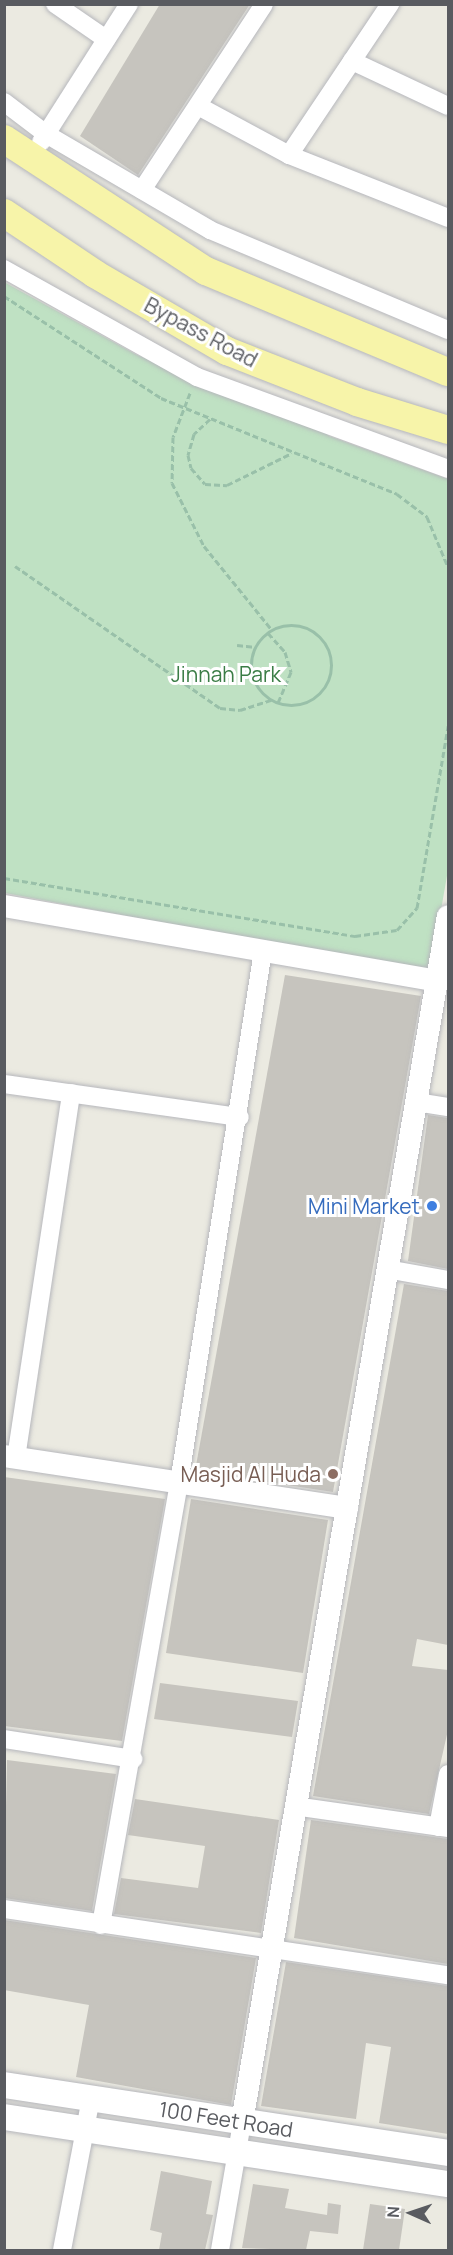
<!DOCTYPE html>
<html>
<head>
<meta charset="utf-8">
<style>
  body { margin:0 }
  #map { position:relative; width:453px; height:2255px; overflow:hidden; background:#ebeae1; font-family:Manrope,sans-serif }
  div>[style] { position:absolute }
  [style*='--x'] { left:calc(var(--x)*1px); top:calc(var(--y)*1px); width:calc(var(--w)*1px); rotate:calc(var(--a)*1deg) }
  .green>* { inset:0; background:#bfe1c3 }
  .building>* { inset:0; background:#c6c4be }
  .path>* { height:3px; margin-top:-1.5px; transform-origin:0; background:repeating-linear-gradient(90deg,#99c0a9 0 6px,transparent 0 9px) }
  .path>.ring { margin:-1.5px; padding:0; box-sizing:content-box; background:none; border:3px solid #99c0a9; border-radius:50% }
  .roads { filter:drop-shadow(0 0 2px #b6b7bc) drop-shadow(0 0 2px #b6b7bc) }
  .minor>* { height:18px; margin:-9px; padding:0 9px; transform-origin:9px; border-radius:9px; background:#fff }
  .tertiary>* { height:22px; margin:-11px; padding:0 11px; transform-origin:11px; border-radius:11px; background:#fff }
  .secondary>* { height:26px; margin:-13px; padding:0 13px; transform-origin:13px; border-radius:13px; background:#fff }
  .primary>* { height:28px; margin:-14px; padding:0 14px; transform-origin:14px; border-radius:14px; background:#f7f4a9 }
  .dots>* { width:16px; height:16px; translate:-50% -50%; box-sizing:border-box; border:3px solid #fff; border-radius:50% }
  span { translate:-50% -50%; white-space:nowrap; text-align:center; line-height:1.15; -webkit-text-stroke:6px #fff; paint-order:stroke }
  .street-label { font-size:21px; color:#595b60 }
  .park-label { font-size:21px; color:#3b7d46 }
  .shop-label { font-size:21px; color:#366cbe }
  .right { translate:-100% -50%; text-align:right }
  .education-label { font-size:21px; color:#785e54 }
  .frame { position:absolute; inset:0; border:6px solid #595b60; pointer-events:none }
  .north { position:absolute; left:381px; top:2183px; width:60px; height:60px; -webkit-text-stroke:4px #fff; paint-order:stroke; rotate:273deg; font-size:16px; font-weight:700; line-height:24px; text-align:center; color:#595b60 }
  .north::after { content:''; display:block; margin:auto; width:21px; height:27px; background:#595b60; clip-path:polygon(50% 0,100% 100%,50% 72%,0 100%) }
</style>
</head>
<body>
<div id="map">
  <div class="green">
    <i style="clip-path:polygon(4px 282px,137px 355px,321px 427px,329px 436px,448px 479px,448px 870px,430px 973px,5px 893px)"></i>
  </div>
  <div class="building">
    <i style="clip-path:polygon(160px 4px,250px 4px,138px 175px,80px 136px)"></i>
    <i style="clip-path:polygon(285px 975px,421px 996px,333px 1492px,195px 1471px)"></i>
    <i style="clip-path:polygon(428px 1115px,448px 1118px,448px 1269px,408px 1261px)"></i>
    <i style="clip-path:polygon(404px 1284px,448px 1291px,448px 1645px,417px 1639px,412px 1666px,448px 1670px,448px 1730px,429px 1814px,313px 1796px)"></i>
    <i style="clip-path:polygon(4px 1477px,165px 1499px,122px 1741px,4px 1726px)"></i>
    <i style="clip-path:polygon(191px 1499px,328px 1520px,303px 1673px,166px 1653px)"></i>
    <i style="clip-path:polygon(160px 1683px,298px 1701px,292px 1737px,154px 1719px)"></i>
    <i style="clip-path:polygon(7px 1760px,116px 1774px,92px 1911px,4px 1898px)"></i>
    <i style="clip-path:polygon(135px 1799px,279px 1820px,261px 1933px,114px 1914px,121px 1878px,198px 1888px,205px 1846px,128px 1835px)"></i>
    <i style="clip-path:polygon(311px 1820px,448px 1839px,448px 1964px,294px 1938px)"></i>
    <i style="clip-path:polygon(4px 1920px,256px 1958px,231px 2105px,76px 2077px,89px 2005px,4px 1990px)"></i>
    <i style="clip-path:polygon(286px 1962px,448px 1986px,448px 2134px,379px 2123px,391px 2047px,366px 2043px,356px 2119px,261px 2106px)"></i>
    <i style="clip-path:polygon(161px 2171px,212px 2181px,206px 2214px,213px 2215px,205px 2250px,159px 2250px,162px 2233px,150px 2230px)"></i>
    <i style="clip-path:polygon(253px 2184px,289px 2189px,285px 2208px,327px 2215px,328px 2203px,341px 2205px,338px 2234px,310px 2231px,306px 2250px,242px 2248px)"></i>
    <i style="clip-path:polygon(370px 2204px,405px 2209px,399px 2250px,363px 2250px)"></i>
  </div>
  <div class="path">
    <i style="--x:4;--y:296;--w:187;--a:33"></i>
    <i style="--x:161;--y:398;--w:255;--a:22.1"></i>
    <i style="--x:397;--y:494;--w:38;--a:37"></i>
    <i style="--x:427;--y:517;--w:54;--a:67.2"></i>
    <i style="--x:190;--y:393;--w:47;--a:111.1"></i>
    <i style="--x:173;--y:437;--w:46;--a:91.2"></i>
    <i style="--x:172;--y:483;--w:71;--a:63.1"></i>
    <i style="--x:204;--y:546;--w:108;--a:51"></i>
    <i style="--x:210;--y:419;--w:22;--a:137"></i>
    <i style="--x:194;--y:434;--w:22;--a:106"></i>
    <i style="--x:188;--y:455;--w:13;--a:77"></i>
    <i style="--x:191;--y:468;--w:21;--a:49"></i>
    <i style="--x:205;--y:484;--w:22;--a:3"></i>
    <i style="--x:227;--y:485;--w:72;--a:-26.2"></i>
    <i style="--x:15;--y:566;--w:249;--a:34.7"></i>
    <i style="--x:220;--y:708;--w:20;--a:6"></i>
    <i style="--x:240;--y:710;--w:33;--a:-18"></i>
    <i class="ring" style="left:251px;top:625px;width:77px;height:77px"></i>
    <i style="--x:268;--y:633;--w:25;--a:48"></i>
    <i style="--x:285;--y:652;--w:21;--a:73"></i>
    <i style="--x:291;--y:672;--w:34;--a:113"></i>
    <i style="--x:237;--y:645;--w:19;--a:6"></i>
    <i style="--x:4;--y:878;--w:356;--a:9.4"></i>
    <i style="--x:355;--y:936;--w:42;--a:-8.1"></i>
    <i style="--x:397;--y:930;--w:30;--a:-48"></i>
    <i style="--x:417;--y:908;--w:185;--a:-80.3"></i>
  </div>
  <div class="roads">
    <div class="minor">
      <i style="--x:55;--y:4;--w:62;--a:34.5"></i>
      <i style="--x:352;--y:61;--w:106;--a:25.1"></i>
      <i style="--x:4;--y:102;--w:53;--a:37.3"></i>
      <i style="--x:46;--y:134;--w:190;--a:30.3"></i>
      <i style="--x:210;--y:230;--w:258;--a:22.8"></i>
      <i style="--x:200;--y:107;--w:101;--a:28.3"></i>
      <i style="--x:289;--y:155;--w:171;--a:21.6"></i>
      <i style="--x:41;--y:142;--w:164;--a:-57.5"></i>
      <i style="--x:289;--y:155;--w:182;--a:-56.2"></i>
      <i style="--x:142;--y:190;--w:222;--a:-56.7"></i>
      <i style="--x:4;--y:269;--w:221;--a:29.2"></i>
      <i style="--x:197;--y:377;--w:267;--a:20.1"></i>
      <i style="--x:4;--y:1084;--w:238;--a:8"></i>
      <i style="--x:416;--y:1102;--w:32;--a:9"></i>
      <i style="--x:392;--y:1270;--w:57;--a:10.1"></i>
      <i style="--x:16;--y:1458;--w:369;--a:-81.4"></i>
      <i style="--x:4;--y:1739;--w:131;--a:8.8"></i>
      <i style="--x:294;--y:1806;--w:156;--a:8.1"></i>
      <i style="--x:438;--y:1827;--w:54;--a:-79.3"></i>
      <i style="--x:4;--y:1909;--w:449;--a:8.5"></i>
      <i style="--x:101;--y:1925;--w:449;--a:-80"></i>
      <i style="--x:179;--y:1483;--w:539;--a:-81.03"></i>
      <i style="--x:62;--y:2250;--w:155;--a:-79.2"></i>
      <i style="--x:220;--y:2250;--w:130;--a:-80.2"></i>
    </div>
    <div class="tertiary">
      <i style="--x:4;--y:906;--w:440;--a:9.8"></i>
      <i style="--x:4;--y:1456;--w:347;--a:8.6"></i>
      <i style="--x:242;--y:2122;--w:1223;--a:-80.31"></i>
    </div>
    <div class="secondary">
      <i style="--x:4;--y:2085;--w:449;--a:8.7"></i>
      <i style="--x:4;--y:2117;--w:449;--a:8.6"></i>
    </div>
    <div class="primary">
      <i style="--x:4;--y:139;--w:241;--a:33.2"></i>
      <i style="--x:206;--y:271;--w:262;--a:22.7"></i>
      <i style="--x:4;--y:213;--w:110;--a:33.8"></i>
      <i style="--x:95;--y:274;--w:153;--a:30.3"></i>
      <i style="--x:227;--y:351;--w:140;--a:21.4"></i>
      <i style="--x:357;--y:402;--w:95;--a:17.1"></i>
    </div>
  </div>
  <div class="dots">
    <i style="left:432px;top:1206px;background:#3f7fe0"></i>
    <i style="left:333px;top:1474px;background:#8d6e63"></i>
  </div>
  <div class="street-label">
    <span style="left:201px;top:332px;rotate:28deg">Bypass Road</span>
    <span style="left:226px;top:2119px;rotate:9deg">100 Feet Road</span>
  </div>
  <div class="park-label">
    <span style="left:226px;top:674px">Jinnah Park</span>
  </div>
  <div class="shop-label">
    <span class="right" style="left:420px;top:1206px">Mini Market</span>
  </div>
  <div class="education-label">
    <span class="right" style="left:321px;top:1474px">Masjid Al Huda</span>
  </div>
  <div class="frame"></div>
  <div class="north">N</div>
</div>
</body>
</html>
